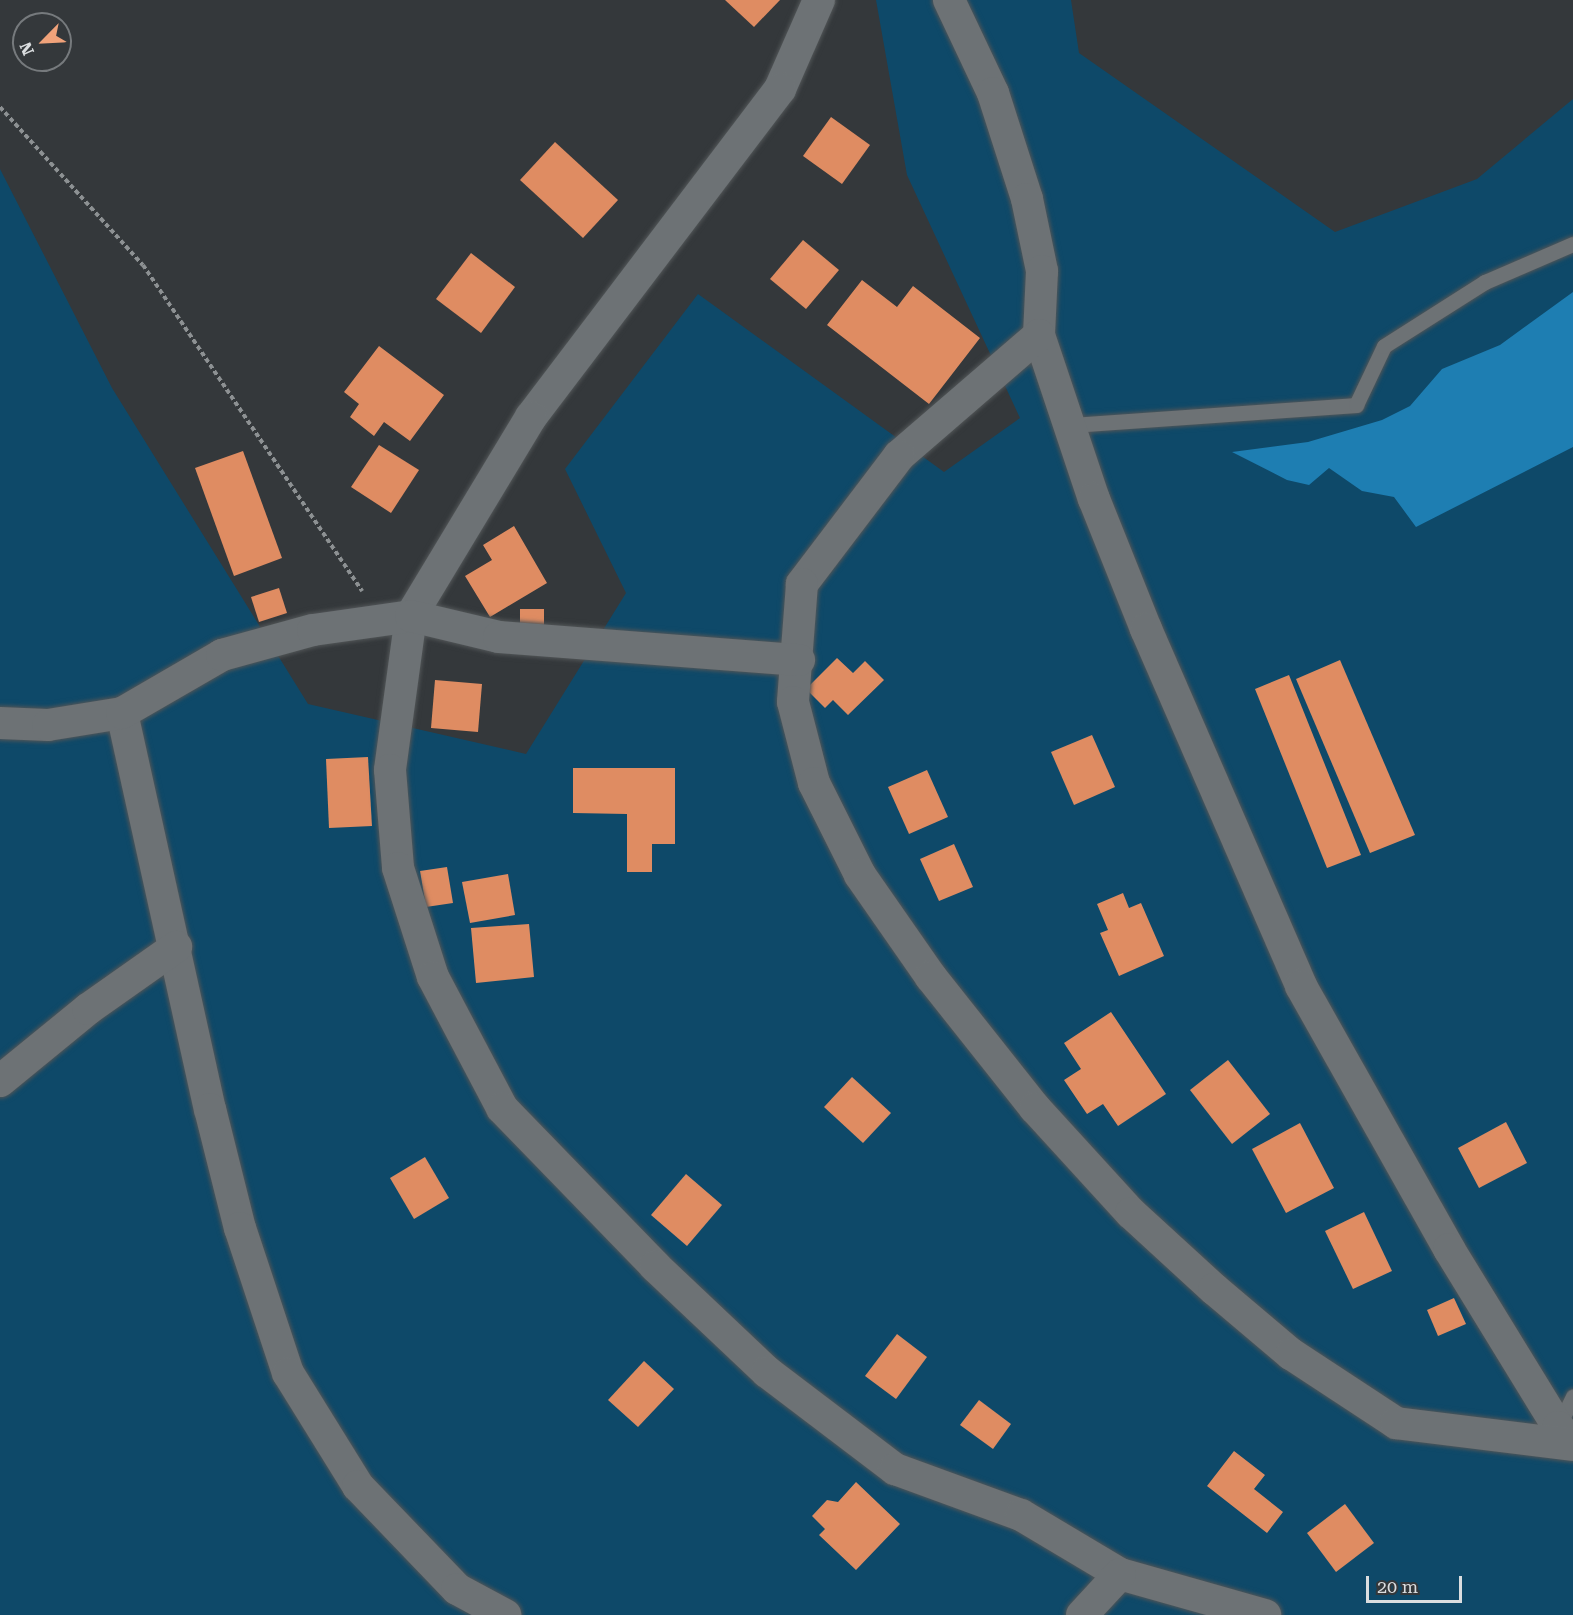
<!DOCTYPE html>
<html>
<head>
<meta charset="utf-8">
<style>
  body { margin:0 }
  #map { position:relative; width:1573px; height:1615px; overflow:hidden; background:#34383b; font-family:"Roboto Serif",serif }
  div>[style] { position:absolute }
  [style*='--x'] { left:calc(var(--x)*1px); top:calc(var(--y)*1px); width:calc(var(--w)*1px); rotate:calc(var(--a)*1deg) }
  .green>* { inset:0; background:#0e4969 }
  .water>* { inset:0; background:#1e7eb2 }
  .building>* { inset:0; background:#df8c62 }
  .path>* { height:4px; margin-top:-2px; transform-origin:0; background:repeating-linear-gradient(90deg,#8d9193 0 4.5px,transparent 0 7.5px) }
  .roads { filter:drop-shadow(0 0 2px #515557) drop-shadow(0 0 2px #515557) }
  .service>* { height:15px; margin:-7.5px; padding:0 7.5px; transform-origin:7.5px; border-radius:7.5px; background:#6d7275 }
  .minor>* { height:32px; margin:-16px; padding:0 16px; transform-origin:16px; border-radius:16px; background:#6d7275 }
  span { translate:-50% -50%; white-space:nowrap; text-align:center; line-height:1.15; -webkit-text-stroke:6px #34383b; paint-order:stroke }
  .north { position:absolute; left:12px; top:12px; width:60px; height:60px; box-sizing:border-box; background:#34383b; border:2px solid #767a7d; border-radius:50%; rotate:246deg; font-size:16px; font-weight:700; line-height:24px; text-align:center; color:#dadddf }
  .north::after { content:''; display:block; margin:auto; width:21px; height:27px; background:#f0a27a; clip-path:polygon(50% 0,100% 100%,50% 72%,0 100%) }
  .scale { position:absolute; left:1366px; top:1576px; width:96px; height:27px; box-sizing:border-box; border:3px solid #dadddf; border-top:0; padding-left:8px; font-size:18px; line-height:21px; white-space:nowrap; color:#dadddf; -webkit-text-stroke:4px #34383b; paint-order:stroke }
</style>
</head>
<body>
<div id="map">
  <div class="green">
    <i style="clip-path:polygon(876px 0,1071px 0,1079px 53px,1335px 232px,1477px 179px,1573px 99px,1573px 1615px,0 1615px,0 169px,112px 388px,308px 704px,526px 754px,626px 593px,565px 469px,698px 294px,944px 472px,1020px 418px,907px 175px)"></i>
  </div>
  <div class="water">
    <i style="clip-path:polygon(1573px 292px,1573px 447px,1416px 527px,1394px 497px,1362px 491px,1329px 468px,1309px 485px,1287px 480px,1232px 452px,1308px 442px,1382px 420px,1410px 406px,1442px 369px,1500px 345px)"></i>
  </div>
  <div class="building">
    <i style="clip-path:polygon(725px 0,780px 0,754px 27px)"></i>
    <i style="clip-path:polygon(831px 117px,870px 145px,842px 184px,803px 156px)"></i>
    <i style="clip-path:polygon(555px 142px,618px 200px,583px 238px,520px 180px)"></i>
    <i style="clip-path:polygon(803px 240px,839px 270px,806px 309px,770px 279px)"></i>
    <i style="clip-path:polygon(471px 253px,515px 287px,481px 333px,436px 299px)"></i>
    <i style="clip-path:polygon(862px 280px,897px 307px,913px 286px,980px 338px,929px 404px,827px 325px)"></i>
    <i style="clip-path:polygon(379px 346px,444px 395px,410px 441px,384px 422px,374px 436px,350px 417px,359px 404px,344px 392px)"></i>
    <i style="clip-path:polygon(379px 445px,419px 470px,391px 513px,351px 487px)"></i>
    <i style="clip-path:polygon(243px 451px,282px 558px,234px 576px,195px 468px)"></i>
    <i style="clip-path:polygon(514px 526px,547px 583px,490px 617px,465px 576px,492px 560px,483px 545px)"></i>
    <i style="clip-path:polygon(279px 588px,287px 613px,259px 622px,251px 597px)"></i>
    <i style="clip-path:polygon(520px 609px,544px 609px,544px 628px,520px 627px)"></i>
    <i style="clip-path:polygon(837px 658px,853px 673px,865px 661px,884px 680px,848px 715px,833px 700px,825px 708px,806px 689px)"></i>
    <i style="clip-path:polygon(1340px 660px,1415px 835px,1370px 853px,1296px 679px)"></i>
    <i style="clip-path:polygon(1289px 675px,1361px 855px,1327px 868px,1255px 689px)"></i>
    <i style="clip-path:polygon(435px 680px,482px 684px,478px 732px,431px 728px)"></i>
    <i style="clip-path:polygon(1092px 735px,1115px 787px,1074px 805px,1051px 752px)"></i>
    <i style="clip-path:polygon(368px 757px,372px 826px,329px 828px,326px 759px)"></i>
    <i style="clip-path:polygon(573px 768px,675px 768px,675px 844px,652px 844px,652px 872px,627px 872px,627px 814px,573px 813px)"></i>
    <i style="clip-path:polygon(927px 770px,948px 817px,909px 834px,888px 787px)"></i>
    <i style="clip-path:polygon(954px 844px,973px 887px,939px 901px,920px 859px)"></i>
    <i style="clip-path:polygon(447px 867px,453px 903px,426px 907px,420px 871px)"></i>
    <i style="clip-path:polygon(508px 874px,515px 915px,470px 923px,462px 882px)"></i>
    <i style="clip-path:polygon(1123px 893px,1129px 908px,1141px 903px,1164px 956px,1119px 976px,1100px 933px,1108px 930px,1097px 904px)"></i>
    <i style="clip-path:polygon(529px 924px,534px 977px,476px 983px,471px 928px)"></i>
    <i style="clip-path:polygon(1111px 1012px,1166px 1094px,1118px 1126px,1103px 1104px,1087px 1114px,1064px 1080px,1081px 1069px,1064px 1043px)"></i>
    <i style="clip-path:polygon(1228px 1060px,1270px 1114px,1232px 1144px,1190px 1090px)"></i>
    <i style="clip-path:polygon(852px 1077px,891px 1113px,863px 1143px,824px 1107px)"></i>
    <i style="clip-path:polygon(1506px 1122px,1527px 1163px,1479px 1188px,1458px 1148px)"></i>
    <i style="clip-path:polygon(1300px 1123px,1334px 1188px,1286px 1213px,1252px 1149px)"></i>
    <i style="clip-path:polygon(425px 1157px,449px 1198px,414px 1219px,390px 1178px)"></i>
    <i style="clip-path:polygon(686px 1174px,722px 1205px,687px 1246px,651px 1215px)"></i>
    <i style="clip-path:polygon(1364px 1212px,1392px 1271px,1353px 1289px,1325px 1231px)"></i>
    <i style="clip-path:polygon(1454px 1298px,1466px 1324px,1438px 1336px,1427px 1310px)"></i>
    <i style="clip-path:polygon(897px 1334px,927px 1357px,896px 1399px,865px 1376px)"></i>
    <i style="clip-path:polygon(644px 1361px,674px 1389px,638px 1427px,608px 1400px)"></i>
    <i style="clip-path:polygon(979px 1400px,1011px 1424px,993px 1449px,960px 1425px)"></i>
    <i style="clip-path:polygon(1234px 1451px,1265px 1475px,1254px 1489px,1283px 1512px,1267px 1533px,1207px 1486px)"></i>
    <i style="clip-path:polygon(856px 1482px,900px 1524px,856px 1570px,819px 1535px,825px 1529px,812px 1516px,827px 1500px,838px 1502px)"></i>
    <i style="clip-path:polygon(1345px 1504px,1374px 1543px,1336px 1572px,1307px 1533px)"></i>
  </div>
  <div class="path">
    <i style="--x:0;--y:107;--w:213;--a:47.9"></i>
    <i style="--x:143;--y:265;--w:393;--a:56.1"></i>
  </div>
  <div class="roads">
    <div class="service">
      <i style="--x:1072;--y:425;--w:285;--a:-4"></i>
      <i style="--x:1356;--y:405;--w:65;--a:-64.6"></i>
      <i style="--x:1384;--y:346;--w:120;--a:-32.4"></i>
      <i style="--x:1485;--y:282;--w:96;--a:-23.4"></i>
      <i style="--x:1558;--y:1427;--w:34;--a:-64"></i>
    </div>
    <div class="minor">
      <i style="--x:819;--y:0;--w:97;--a:113.7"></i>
      <i style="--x:780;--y:89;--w:412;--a:127.2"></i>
      <i style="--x:531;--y:417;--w:232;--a:121.1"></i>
      <i style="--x:411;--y:616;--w:155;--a:97.8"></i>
      <i style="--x:390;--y:770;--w:98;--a:85.3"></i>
      <i style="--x:398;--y:868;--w:114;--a:72.2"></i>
      <i style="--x:433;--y:977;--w:148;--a:62.2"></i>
      <i style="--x:502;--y:1108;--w:220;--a:45.9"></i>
      <i style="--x:655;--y:1266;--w:154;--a:43.4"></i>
      <i style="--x:767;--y:1372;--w:161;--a:37.2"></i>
      <i style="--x:895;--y:1469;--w:134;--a:20.1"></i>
      <i style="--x:1021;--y:1515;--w:115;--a:30.8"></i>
      <i style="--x:1120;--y:1574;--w:151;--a:15.8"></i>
      <i style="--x:949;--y:0;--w:103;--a:64.7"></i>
      <i style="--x:993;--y:93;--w:111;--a:72.2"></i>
      <i style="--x:1027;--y:199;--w:74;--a:78.2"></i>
      <i style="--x:1042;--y:271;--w:64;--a:92.7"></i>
      <i style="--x:1039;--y:335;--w:173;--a:71.5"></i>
      <i style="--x:1094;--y:499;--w:140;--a:68.2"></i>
      <i style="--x:1146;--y:629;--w:389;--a:66.5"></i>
      <i style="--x:1301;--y:986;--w:302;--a:60.6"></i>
      <i style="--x:1449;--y:1249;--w:209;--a:58.5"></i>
      <i style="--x:1558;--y:1427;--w:23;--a:49"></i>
      <i style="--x:1039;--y:335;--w:185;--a:139.2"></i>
      <i style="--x:899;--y:456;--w:161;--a:127.2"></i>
      <i style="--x:802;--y:584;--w:118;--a:94.4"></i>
      <i style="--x:793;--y:702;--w:84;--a:75.5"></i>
      <i style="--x:814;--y:783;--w:103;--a:63.4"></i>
      <i style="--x:860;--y:875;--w:124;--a:55.2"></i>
      <i style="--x:931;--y:977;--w:167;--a:51.6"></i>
      <i style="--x:1035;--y:1108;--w:142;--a:47.6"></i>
      <i style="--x:1131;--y:1213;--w:113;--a:42.5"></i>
      <i style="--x:1214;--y:1289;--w:101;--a:40.2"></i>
      <i style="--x:1291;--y:1354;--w:126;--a:33.3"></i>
      <i style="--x:1396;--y:1423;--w:178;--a:7.1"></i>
      <i style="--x:122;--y:713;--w:406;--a:77.5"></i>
      <i style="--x:210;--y:1109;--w:123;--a:75.9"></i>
      <i style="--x:240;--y:1228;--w:153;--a:71.7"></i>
      <i style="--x:288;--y:1373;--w:133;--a:58.2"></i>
      <i style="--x:358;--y:1486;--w:143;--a:46.1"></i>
      <i style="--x:457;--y:1589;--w:55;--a:28.4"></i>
      <i style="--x:0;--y:723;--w:48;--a:2.4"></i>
      <i style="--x:48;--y:725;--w:75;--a:-9.2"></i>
      <i style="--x:122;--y:713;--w:116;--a:-30.1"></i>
      <i style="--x:222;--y:655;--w:94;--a:-15.4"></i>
      <i style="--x:313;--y:630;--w:99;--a:-8.1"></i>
      <i style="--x:411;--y:616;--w:90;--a:13.4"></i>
      <i style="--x:499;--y:637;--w:301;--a:4.4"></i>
      <i style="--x:0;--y:1081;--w:114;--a:-39.3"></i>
      <i style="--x:88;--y:1009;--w:108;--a:-35.2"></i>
      <i style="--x:1082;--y:1615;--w:56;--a:-47.2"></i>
    </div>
  </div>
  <div class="north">N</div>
  <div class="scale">20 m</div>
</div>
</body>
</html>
